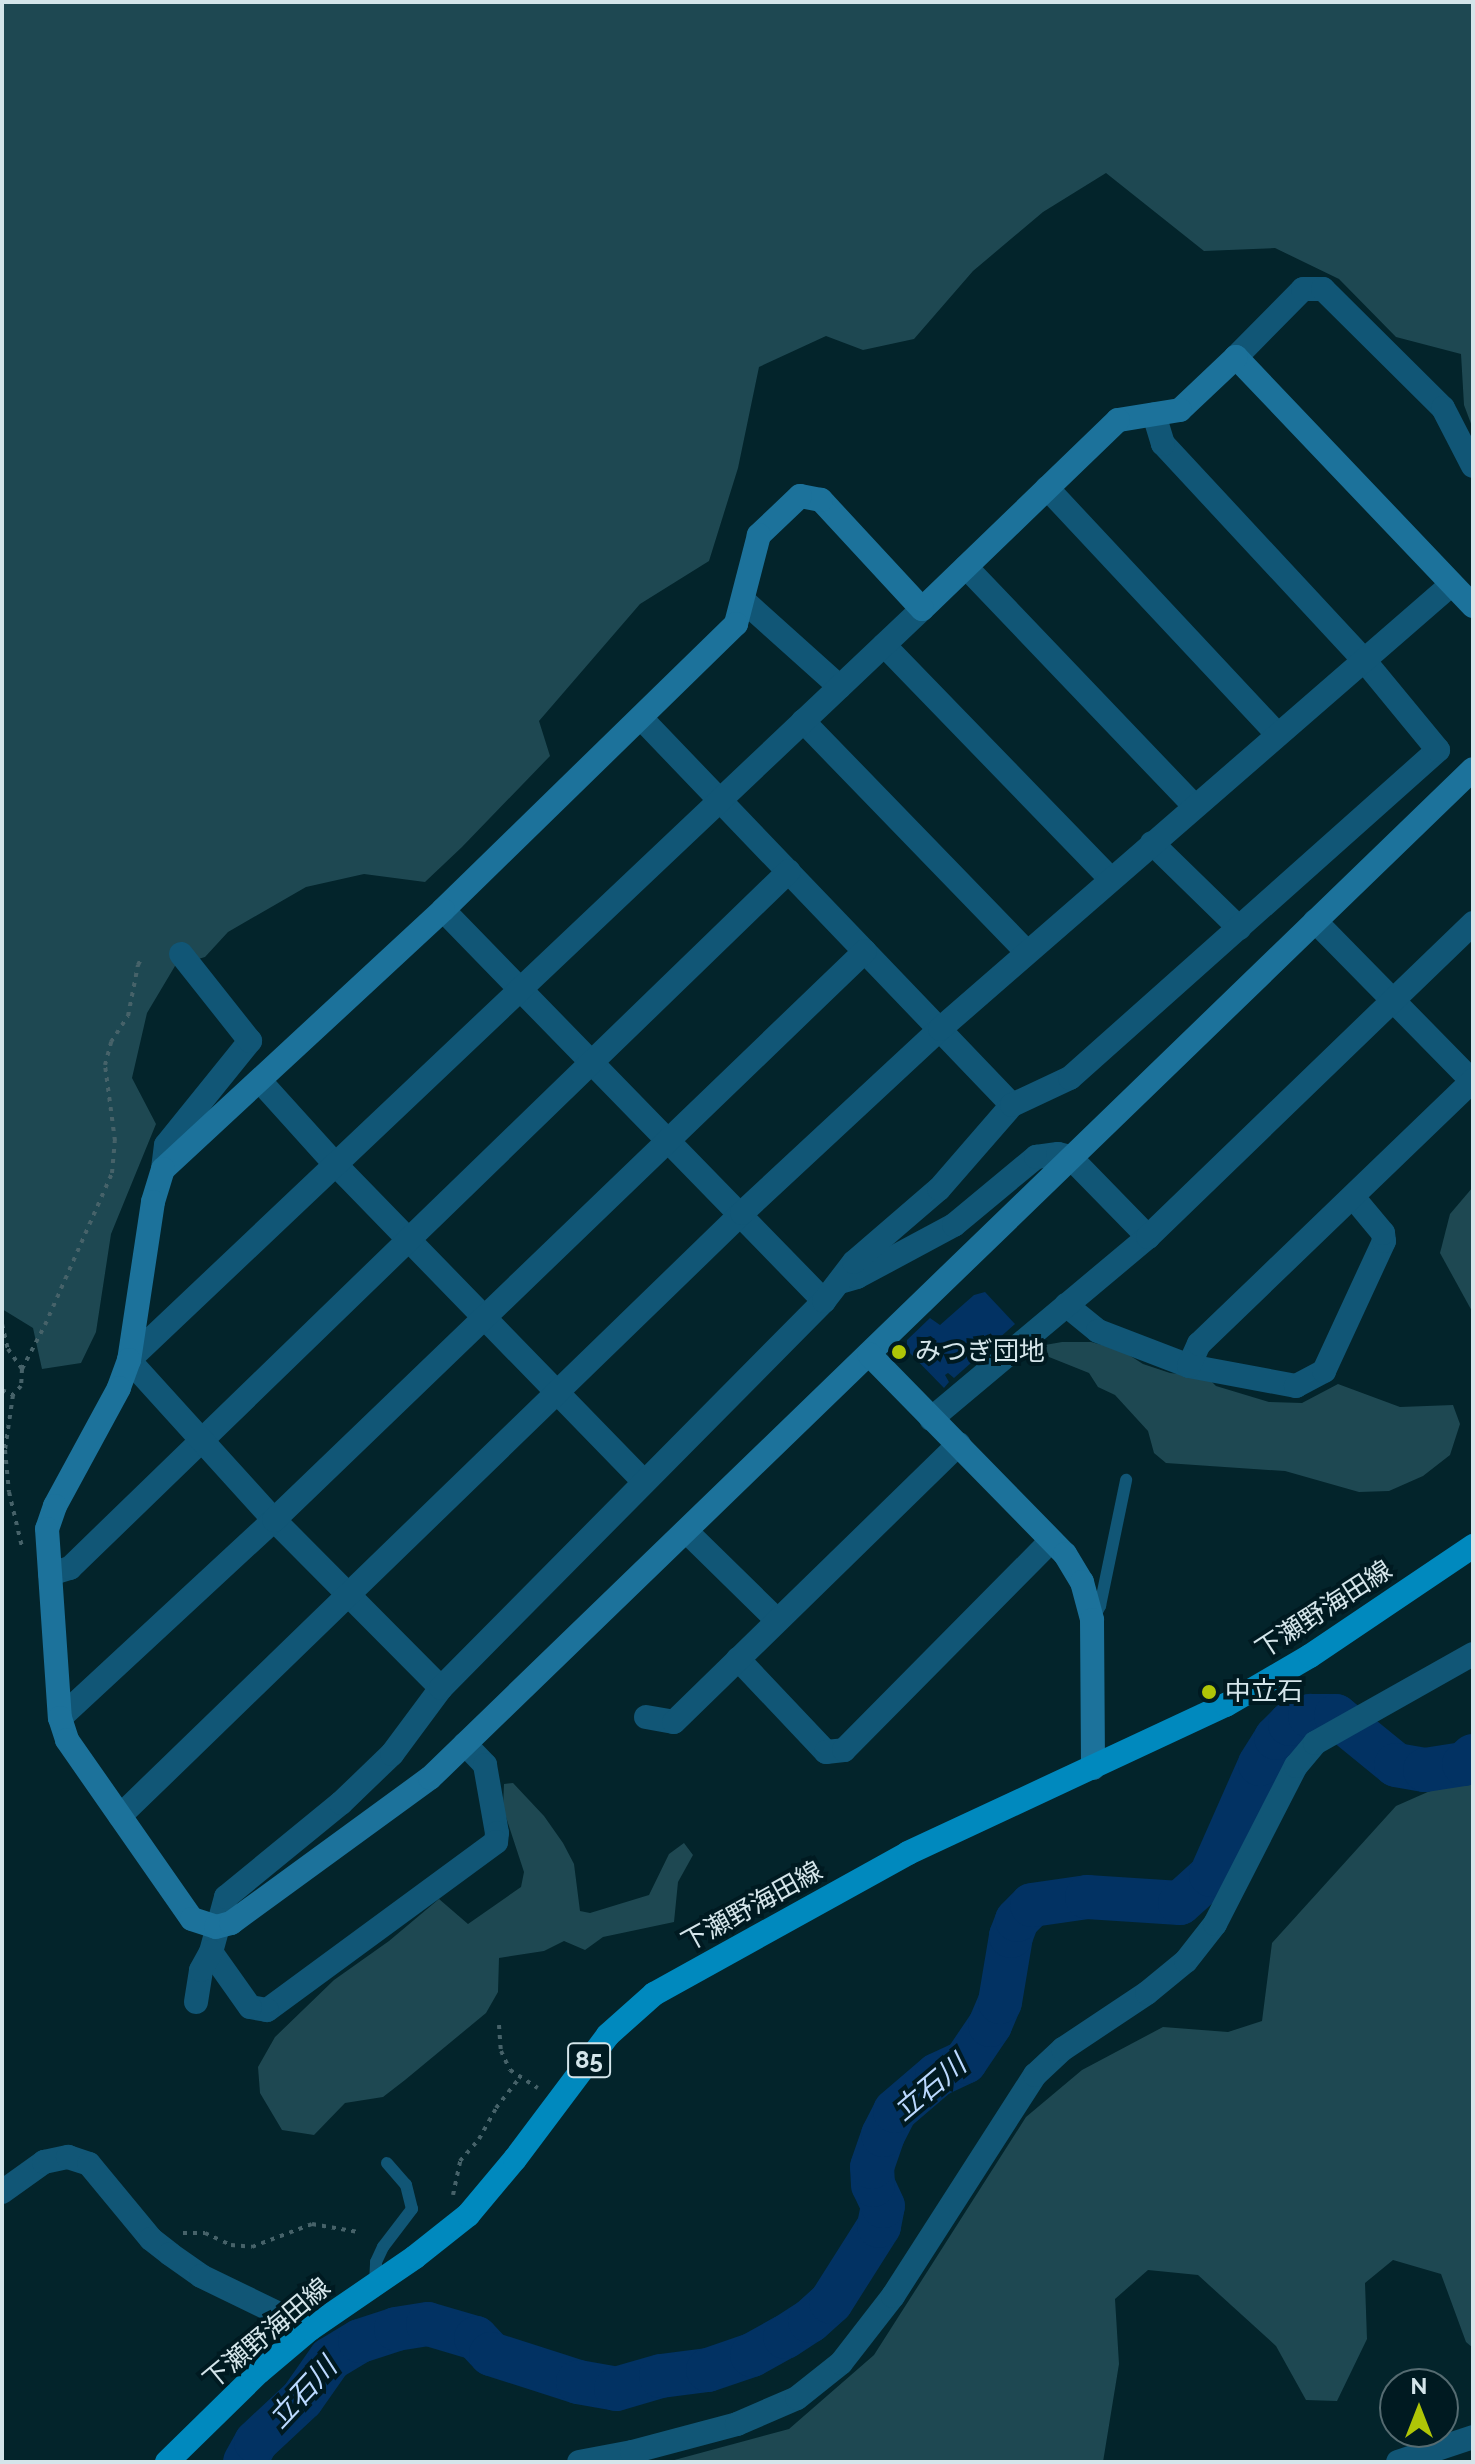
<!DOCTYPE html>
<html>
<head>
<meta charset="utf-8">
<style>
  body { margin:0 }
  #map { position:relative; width:1475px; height:2464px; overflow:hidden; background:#03242b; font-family:Raleway,"Noto Sans JP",sans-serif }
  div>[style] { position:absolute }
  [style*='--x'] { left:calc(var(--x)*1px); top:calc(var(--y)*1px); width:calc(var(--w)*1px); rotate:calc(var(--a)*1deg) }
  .green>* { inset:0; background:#1e4852 }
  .water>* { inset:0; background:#023263 }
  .river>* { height:44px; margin:-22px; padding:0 22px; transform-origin:22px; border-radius:22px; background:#023263 }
  .path>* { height:4px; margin-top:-2px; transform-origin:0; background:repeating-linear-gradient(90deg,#466269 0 4px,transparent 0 10px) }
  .lane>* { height:12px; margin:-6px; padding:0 6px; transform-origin:6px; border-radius:6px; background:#115676 }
  .street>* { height:24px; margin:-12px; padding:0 12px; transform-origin:12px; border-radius:12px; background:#115676 }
  .secondary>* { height:24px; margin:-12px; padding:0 12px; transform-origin:12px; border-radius:12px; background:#1c729b }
  .primary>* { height:24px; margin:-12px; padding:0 12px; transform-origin:12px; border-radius:12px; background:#0089be }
  .dots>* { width:22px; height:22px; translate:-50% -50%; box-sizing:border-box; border:4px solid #001a21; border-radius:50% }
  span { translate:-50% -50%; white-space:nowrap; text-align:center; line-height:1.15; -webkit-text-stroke:8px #001a21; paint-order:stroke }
  .shield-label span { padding:2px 6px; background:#001a21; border:2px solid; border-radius:6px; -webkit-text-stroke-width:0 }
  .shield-label { font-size:24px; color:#d4e5ea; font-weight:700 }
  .poi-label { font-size:26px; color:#d4e5ea }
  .left { translate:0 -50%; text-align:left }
  .street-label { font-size:26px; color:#d4e5ea }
  .water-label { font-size:28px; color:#bbd9ff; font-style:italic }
  .frame { position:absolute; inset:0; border:4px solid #d4e5ea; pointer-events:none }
  .north { position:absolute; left:1379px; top:2368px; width:80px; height:80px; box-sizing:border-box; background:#001a21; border:2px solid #556b71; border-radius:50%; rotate:0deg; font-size:22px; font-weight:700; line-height:32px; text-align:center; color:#d4e5ea }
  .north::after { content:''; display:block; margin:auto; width:28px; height:36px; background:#afc507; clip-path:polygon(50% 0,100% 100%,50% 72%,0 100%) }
</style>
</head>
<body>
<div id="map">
  <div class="green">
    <i style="clip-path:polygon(2px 2px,1473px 2px,1473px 429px,1464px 405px,1461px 354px,1396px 337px,1339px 279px,1275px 248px,1204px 251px,1106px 173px,1043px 212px,973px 271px,914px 339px,863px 350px,826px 336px,759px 367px,738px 468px,709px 561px,640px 604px,539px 721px,550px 756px,462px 847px,425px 882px,364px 874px,306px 887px,228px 932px,205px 957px,175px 966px,147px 1013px,132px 1078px,156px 1124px,111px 1234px,96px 1332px,81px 1363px,42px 1369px,33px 1328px,2px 1309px)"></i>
    <i style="clip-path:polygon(1473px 1187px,1473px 1313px,1440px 1253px,1450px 1214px)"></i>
    <i style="clip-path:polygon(1062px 1342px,1091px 1342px,1121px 1350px,1143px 1364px,1170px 1373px,1207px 1377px,1216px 1386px,1269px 1402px,1302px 1403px,1338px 1384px,1400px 1407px,1453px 1405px,1460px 1424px,1450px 1455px,1423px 1476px,1389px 1491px,1359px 1492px,1285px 1471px,1166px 1463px,1154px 1453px,1148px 1431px,1115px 1395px,1098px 1387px,1089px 1373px,1049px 1357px,1045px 1345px)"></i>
    <i style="clip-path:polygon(1473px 1772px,1473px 2348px,1466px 2342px,1441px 2274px,1393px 2260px,1365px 2283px,1367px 2339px,1337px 2401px,1306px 2400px,1276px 2346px,1198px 2275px,1148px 2270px,1115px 2299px,1119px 2364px,1103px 2462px,667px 2462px,789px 2429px,874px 2355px,1026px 2117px,1082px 2070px,1163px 2027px,1228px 2032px,1262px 2021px,1272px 1943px,1396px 1806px)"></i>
    <i style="clip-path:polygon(513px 1783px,544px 1816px,563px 1843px,574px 1864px,580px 1911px,590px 1913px,649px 1895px,669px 1854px,684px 1843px,693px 1855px,678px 1882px,674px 1922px,603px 1937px,585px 1950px,564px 1941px,544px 1951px,499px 1958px,498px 1992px,486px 2013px,405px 2080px,383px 2097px,345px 2103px,314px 2135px,282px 2130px,260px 2093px,258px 2067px,275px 2037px,334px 1980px,389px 1941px,439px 1899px,468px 1924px,521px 1887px,524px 1872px,503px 1808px,504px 1784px)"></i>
  </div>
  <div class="water">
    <i style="clip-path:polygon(985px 1292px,1015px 1324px,954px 1378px,948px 1373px,945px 1375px,949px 1382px,944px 1388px,907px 1350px,907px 1340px,930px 1318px,940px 1325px,974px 1295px)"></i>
  </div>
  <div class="river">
    <i style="--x:245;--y:2462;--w:23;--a:-61"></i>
    <i style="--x:256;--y:2442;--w:63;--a:-43.1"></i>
    <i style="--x:302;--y:2399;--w:49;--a:-55"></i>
    <i style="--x:330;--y:2359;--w:35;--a:-31"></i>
    <i style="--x:360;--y:2341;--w:38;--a:-18"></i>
    <i style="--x:396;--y:2329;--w:32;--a:-9"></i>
    <i style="--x:428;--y:2324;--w:50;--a:16.3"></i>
    <i style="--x:476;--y:2338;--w:22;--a:47"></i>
    <i style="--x:491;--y:2354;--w:91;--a:17.8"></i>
    <i style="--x:578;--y:2382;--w:39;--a:10"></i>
    <i style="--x:616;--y:2389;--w:47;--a:-16.1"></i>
    <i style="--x:661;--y:2376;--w:47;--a:-7.3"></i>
    <i style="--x:708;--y:2370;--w:46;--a:-18.8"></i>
    <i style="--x:752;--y:2355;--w:38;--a:-29"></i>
    <i style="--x:785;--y:2337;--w:30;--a:-33"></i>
    <i style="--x:810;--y:2321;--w:28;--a:-42"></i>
    <i style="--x:831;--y:2302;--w:90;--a:-57.7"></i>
    <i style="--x:879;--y:2226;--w:20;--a:-79"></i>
    <i style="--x:883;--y:2206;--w:23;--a:-115"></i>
    <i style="--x:873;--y:2185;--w:18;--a:-93"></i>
    <i style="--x:872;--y:2167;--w:34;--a:-71"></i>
    <i style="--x:883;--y:2135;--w:27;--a:-63"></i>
    <i style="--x:895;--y:2111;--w:55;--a:-40.6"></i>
    <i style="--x:937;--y:2075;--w:31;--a:-25"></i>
    <i style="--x:965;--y:2062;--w:45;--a:-56"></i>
    <i style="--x:990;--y:2025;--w:25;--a:-67"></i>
    <i style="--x:1000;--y:2002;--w:67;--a:-80.5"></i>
    <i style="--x:1011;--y:1936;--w:17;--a:-69"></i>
    <i style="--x:1017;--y:1920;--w:21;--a:-45"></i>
    <i style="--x:1032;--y:1905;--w:56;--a:-8.3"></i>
    <i style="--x:1087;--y:1897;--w:93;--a:3.7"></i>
    <i style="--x:1180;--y:1903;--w:42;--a:-42.1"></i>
    <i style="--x:1211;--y:1875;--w:121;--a:-66.2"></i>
    <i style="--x:1260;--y:1764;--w:31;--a:-58"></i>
    <i style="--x:1276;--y:1738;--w:20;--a:-45"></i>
    <i style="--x:1290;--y:1724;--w:22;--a:-22"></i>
    <i style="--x:1310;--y:1716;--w:26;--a:0"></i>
    <i style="--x:1336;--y:1716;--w:77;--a:39.2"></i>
    <i style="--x:1396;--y:1765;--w:29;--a:10"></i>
    <i style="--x:1425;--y:1770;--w:39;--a:-9"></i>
    <i style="--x:1464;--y:1764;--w:12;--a:-42"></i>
  </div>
  <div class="path">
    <i style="--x:2;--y:1324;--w:26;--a:77"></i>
    <i style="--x:8;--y:1349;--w:24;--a:55"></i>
    <i style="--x:22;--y:1369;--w:17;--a:93"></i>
    <i style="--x:21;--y:1386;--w:12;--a:132"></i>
    <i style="--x:13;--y:1395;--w:56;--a:98.3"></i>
    <i style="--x:5;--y:1450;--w:42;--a:84.6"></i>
    <i style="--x:9;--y:1492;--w:57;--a:76.7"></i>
    <i style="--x:22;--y:1369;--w:50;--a:-62.4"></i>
    <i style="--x:45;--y:1325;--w:166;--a:-66.2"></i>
    <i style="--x:112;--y:1173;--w:32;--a:-85"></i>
    <i style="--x:115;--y:1141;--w:77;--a:-97.5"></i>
    <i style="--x:105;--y:1065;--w:24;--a:-75"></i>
    <i style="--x:111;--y:1042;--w:31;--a:-57"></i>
    <i style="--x:128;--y:1016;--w:52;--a:-78.9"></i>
    <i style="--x:138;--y:965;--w:9;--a:-63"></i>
    <i style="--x:2;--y:1390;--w:12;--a:24"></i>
    <i style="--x:499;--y:2025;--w:26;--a:86"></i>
    <i style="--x:501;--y:2051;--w:21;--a:65"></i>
    <i style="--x:510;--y:2070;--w:33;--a:33"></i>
    <i style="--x:453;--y:2195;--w:35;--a:-78"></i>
    <i style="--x:460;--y:2161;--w:29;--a:-49"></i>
    <i style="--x:479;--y:2139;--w:35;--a:-61"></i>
    <i style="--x:496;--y:2108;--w:37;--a:-52"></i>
    <i style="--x:183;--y:2233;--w:22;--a:0"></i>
    <i style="--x:205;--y:2233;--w:29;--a:25"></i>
    <i style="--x:231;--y:2245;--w:21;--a:5"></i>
    <i style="--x:252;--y:2247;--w:64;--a:-21"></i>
    <i style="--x:312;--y:2224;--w:47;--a:9.9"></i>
  </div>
  <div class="lane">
    <i style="--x:1094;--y:1617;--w:13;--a:-61"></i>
    <i style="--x:1100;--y:1606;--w:129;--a:-78.3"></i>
    <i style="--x:375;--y:2283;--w:21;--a:-87"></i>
    <i style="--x:376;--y:2262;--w:17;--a:-65"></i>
    <i style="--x:383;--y:2247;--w:48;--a:-52.7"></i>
    <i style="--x:412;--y:2209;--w:25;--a:-104"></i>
    <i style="--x:406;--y:2185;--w:29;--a:-131"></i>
  </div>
  <div class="street">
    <i style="--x:1236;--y:357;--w:95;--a:-45.4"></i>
    <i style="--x:1303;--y:289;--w:20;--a:0"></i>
    <i style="--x:1323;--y:289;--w:169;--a:44.8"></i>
    <i style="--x:1443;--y:408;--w:65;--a:62.7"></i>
    <i style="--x:1047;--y:488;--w:335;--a:46.9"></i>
    <i style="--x:966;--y:567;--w:330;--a:46.3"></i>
    <i style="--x:743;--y:600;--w:130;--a:41.9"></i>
    <i style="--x:884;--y:645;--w:326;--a:45.9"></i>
    <i style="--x:641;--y:718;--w:536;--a:46.21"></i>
    <i style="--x:803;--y:721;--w:320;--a:45.9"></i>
    <i style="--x:1152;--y:843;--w:122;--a:44.3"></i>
    <i style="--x:443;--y:910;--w:546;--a:45.74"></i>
    <i style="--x:1315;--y:921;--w:224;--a:45.5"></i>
    <i style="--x:260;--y:1081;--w:113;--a:47.9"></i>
    <i style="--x:336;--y:1165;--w:442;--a:45.8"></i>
    <i style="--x:163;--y:1169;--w:24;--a:-83"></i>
    <i style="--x:166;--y:1145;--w:134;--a:-51.1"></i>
    <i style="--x:250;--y:1041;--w:111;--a:-128.4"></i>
    <i style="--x:840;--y:1282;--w:18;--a:-16"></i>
    <i style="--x:857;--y:1277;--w:110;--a:-28.2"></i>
    <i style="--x:954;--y:1225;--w:107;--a:-39.7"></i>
    <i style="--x:1036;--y:1157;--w:22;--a:-8"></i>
    <i style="--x:1058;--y:1154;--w:12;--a:14"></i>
    <i style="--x:1070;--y:1157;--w:112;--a:45.7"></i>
    <i style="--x:1066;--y:1305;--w:41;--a:39.1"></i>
    <i style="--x:1098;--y:1331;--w:97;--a:21"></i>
    <i style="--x:1189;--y:1366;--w:109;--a:10.6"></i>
    <i style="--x:1296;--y:1386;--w:32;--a:-28"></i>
    <i style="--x:1324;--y:1371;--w:143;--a:-65.2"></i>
    <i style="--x:1384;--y:1241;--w:8;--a:-97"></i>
    <i style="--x:1383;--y:1233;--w:47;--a:-129.8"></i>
    <i style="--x:1189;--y:1366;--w:24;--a:-66"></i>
    <i style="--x:1199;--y:1344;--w:380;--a:-43.9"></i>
    <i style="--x:931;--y:1419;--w:283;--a:-40"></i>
    <i style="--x:1148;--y:1237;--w:452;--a:-44"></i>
    <i style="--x:686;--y:1531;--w:127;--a:44.4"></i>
    <i style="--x:50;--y:1574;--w:21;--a:-17"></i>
    <i style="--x:70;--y:1568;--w:1001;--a:-44.11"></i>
    <i style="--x:738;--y:1659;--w:128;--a:46.6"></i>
    <i style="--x:826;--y:1752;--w:18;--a:-6"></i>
    <i style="--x:844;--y:1750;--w:294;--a:-45.3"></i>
    <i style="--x:441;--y:1688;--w:237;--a:-134.8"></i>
    <i style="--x:274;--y:1520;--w:216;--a:-132.2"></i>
    <i style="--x:129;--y:1360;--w:1092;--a:-43.44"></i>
    <i style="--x:646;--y:1717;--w:28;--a:10"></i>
    <i style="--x:674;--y:1722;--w:398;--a:-44.3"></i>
    <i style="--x:60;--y:1718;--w:292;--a:-42.8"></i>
    <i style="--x:274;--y:1520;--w:820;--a:-43.91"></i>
    <i style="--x:465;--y:1744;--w:29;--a:46"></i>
    <i style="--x:485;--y:1765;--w:69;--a:80"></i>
    <i style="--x:497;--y:1833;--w:9;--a:96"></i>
    <i style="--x:496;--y:1842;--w:284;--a:143.7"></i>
    <i style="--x:267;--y:2010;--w:17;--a:-170"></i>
    <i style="--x:250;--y:2007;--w:67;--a:-125.3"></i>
    <i style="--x:211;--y:1952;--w:57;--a:-74.7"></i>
    <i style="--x:226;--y:1897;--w:149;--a:-39.3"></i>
    <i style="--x:341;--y:1803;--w:71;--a:-43.9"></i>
    <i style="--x:392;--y:1754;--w:82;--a:-53.4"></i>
    <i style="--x:441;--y:1688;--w:544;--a:-45.3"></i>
    <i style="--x:824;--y:1301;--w:49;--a:-52.4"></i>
    <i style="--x:854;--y:1262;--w:112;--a:-40.7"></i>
    <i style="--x:939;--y:1189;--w:111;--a:-49"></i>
    <i style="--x:1012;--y:1105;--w:64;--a:-25"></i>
    <i style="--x:1070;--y:1078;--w:493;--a:-41.7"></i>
    <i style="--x:1438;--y:750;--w:118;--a:-129.5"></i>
    <i style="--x:1363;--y:659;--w:294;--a:-132.9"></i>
    <i style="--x:1163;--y:444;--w:31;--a:-107"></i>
    <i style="--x:120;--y:1816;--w:866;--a:-44.11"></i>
    <i style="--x:742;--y:1213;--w:270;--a:-42.9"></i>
    <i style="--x:940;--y:1029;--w:678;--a:-41"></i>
    <i style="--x:196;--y:2002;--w:32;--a:-81"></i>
    <i style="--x:201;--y:1970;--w:21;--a:-61"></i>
    <i style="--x:2;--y:2192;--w:52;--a:-35.5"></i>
    <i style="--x:44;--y:2162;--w:25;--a:-12"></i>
    <i style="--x:68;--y:2157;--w:22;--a:18"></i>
    <i style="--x:89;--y:2164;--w:97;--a:50.4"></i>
    <i style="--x:151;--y:2239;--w:24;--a:38"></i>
    <i style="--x:170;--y:2254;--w:38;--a:35"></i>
    <i style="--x:201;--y:2276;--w:121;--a:25.9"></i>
    <i style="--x:579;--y:2462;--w:54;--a:-10.7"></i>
    <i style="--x:632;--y:2452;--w:109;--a:-14.9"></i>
    <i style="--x:737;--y:2424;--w:65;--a:-23.4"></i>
    <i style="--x:797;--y:2398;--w:56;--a:-38.5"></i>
    <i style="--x:841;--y:2363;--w:85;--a:-52.2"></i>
    <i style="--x:893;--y:2296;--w:263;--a:-57.3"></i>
    <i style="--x:1035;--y:2075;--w:38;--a:-43"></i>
    <i style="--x:1063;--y:2049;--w:101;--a:-33.7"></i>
    <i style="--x:1147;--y:1993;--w:50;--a:-39.4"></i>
    <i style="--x:1186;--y:1961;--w:47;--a:-51.9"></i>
    <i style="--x:1215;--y:1924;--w:178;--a:-62.9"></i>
    <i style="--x:1296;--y:1766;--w:30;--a:-50"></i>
    <i style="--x:1315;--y:1743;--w:181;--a:-29.4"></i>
    <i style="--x:1398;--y:2462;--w:79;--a:-18.4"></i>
  </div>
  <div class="secondary">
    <i style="--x:1473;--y:606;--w:344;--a:-133.6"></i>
    <i style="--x:1236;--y:357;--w:77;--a:136.6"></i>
    <i style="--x:1180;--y:410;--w:63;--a:170.8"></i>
    <i style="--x:1118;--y:420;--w:272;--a:136"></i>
    <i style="--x:922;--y:609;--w:149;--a:-132.8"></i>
    <i style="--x:821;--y:500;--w:21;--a:-169"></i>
    <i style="--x:800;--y:496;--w:57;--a:136.4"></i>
    <i style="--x:759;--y:535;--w:92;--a:104.5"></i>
    <i style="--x:736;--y:624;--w:409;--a:135.7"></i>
    <i style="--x:443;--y:910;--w:381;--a:137.2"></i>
    <i style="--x:163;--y:1169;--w:34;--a:107"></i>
    <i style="--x:153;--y:1202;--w:160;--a:98.6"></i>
    <i style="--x:129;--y:1360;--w:30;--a:110"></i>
    <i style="--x:119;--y:1388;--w:134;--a:118.5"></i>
    <i style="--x:55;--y:1506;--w:24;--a:109"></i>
    <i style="--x:47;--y:1529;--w:189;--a:86.1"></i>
    <i style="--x:60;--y:1718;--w:23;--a:72"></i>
    <i style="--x:67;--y:1740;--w:218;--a:55.1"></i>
    <i style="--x:192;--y:1919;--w:25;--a:18"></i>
    <i style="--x:216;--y:1927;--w:16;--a:-15"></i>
    <i style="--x:231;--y:1923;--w:246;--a:-36.1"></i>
    <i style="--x:430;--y:1778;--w:1451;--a:-44.05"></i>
    <i style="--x:869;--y:1354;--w:280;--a:45.6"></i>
    <i style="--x:1065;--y:1554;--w:33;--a:59"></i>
    <i style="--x:1082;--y:1582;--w:39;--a:75"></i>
    <i style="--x:1092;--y:1620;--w:148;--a:89.6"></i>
  </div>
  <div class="primary">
    <i style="--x:167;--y:2462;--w:129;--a:-44.4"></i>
    <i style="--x:259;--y:2372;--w:67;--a:-40.1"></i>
    <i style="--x:310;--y:2329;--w:127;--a:-34.4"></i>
    <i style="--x:415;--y:2257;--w:68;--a:-38.4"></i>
    <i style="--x:468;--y:2215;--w:73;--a:-50"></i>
    <i style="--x:515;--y:2159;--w:155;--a:-53.1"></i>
    <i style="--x:608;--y:2035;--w:62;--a:-41.7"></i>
    <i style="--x:654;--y:1994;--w:291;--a:-29"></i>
    <i style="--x:908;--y:1853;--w:351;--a:-25"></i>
    <i style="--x:1226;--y:1705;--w:97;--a:-30.3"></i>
    <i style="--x:1310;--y:1656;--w:197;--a:-34"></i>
  </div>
  <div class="dots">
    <i style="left:899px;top:1352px;background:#afc507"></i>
    <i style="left:1209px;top:1692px;background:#afc507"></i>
  </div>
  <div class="shield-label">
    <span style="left:589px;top:2060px">85</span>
  </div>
  <div class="poi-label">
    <span class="left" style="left:915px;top:1352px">みつぎ団地</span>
    <span class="left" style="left:1225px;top:1692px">中立石</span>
  </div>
  <div class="street-label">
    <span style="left:1324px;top:1610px;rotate:-33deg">下瀬野海田線</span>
    <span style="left:752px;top:1907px;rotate:-29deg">下瀬野海田線</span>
    <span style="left:267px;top:2334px;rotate:-40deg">下瀬野海田線</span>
  </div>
  <div class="water-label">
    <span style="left:930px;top:2088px;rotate:-40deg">立石川</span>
    <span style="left:303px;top:2393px;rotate:-47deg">立石川</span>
  </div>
  <div class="frame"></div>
  <div class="north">N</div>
</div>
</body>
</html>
